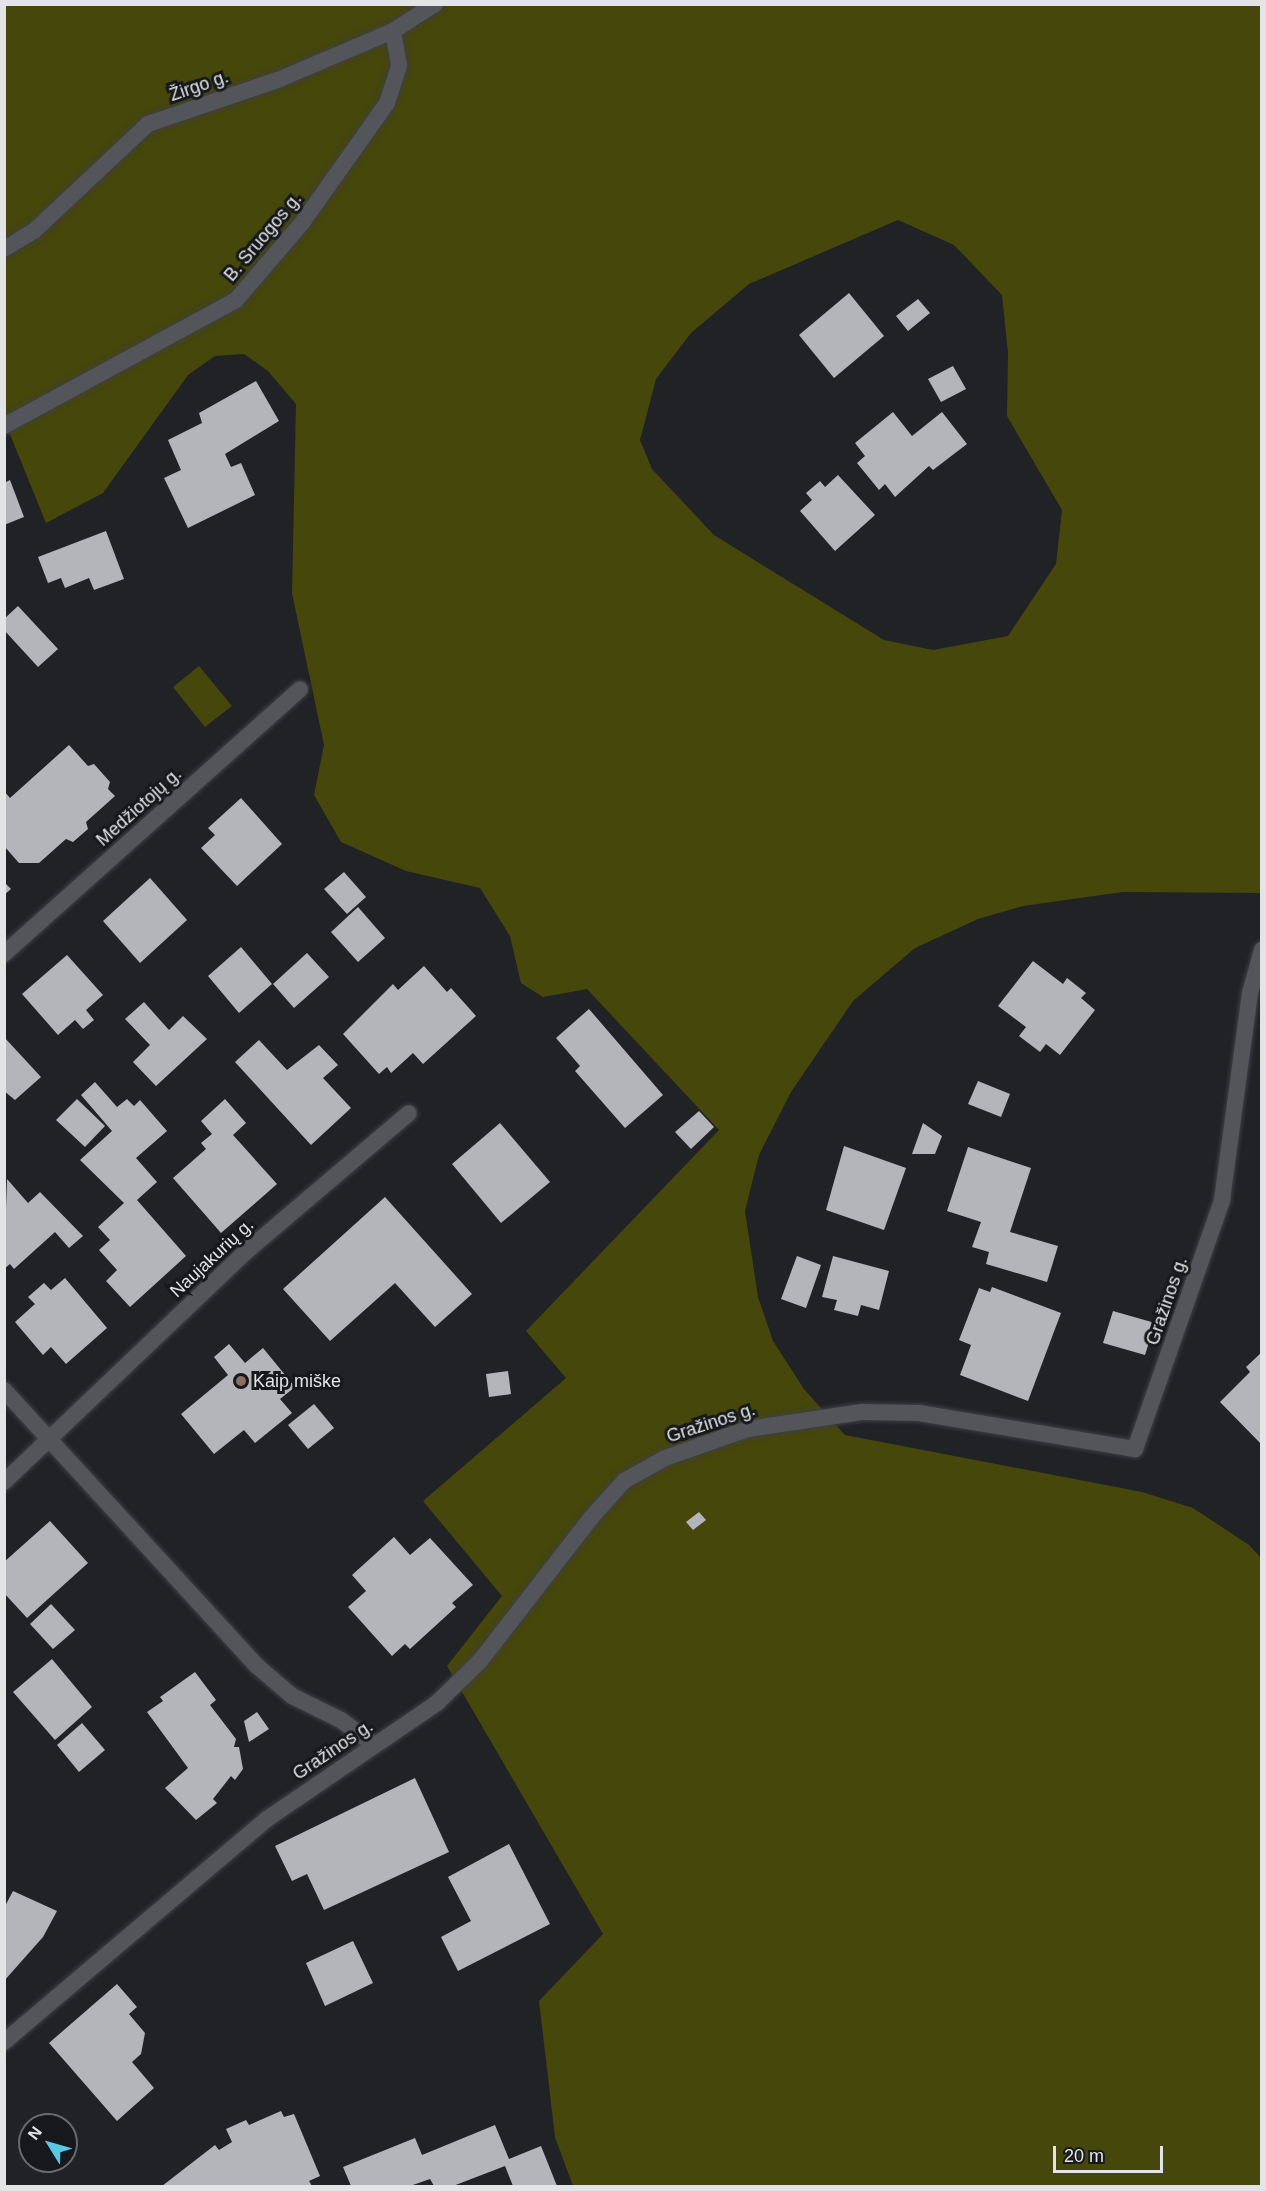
<!DOCTYPE html>
<html>
<head>
<meta charset="utf-8">
<style>
  body { margin:0 }
  #map { position:relative; width:1266px; height:2191px; overflow:hidden; background:#202226; font-family:Helvetica,sans-serif }
  div>[style] { position:absolute }
  [style*='--x'] { left:calc(var(--x)*1px); top:calc(var(--y)*1px); width:calc(var(--w)*1px); rotate:calc(var(--a)*1deg) }
  .green>* { inset:0; background:#46470b }
  .building>* { inset:0; background:#b4b5bb }
  .roads { filter:drop-shadow(0 0 2px #3e3f43) drop-shadow(0 0 2px #3e3f43) }
  .minor>* { height:16px; margin:-8px; padding:0 8px; transform-origin:8px; border-radius:8px; background:#53555a }
  .dots>* { width:16px; height:16px; translate:-50% -50%; box-sizing:border-box; border:3px solid #17181c; border-radius:50% }
  span { translate:-50% -50%; white-space:nowrap; text-align:center; line-height:1.15; -webkit-text-stroke:6px #17181c; paint-order:stroke }
  .street-label { font-size:18px; color:#e3e4e6 }
  .poi-label { font-size:18px; color:#e3e4e6 }
  .left { translate:0 -50%; text-align:left }
  .frame { position:absolute; inset:0; border:6px solid #e3e4e6; pointer-events:none }
  .north { position:absolute; left:18px; top:2113px; width:60px; height:60px; box-sizing:border-box; background:#17181c; border:2px solid #696a6d; border-radius:50%; rotate:307deg; font-size:16px; font-weight:700; line-height:24px; text-align:center; color:#e3e4e6 }
  .north::after { content:''; display:block; margin:auto; width:21px; height:27px; background:#58c9e4; clip-path:polygon(50% 0,100% 100%,50% 72%,0 100%) }
  .scale { position:absolute; left:1053px; top:2146px; width:110px; height:27px; box-sizing:border-box; border:3px solid #e3e4e6; border-top:0; padding-left:8px; font-size:18px; line-height:21px; white-space:nowrap; color:#e3e4e6; -webkit-text-stroke:4px #17181c; paint-order:stroke }
</style>
</head>
<body>
<div id="map">
  <div class="green">
    <i style="clip-path:polygon(evenodd,5px 5px,1261px 5px,1261px 893px,1123px 892px,1023px 906px,978px 919px,915px 948px,853px 1001px,791px 1092px,759px 1155px,745px 1211px,758px 1297px,773px 1341px,804px 1389px,845px 1435px,1142px 1492px,1193px 1508px,1249px 1545px,1261px 1558px,1261px 2186px,573px 2186px,555px 2137px,539px 2001px,603px 1934px,447px 1666px,502px 1596px,423px 1501px,566px 1378px,526px 1331px,719px 1130px,587px 989px,543px 997px,521px 983px,510px 936px,480px 888px,406px 871px,341px 842px,314px 795px,324px 745px,292px 593px,296px 404px,268px 371px,244px 354px,215px 356px,188px 375px,103px 493px,46px 523px,5px 422px,5px 5px,898px 220px,954px 245px,1002px 295px,1008px 353px,1007px 416px,1062px 510px,1056px 564px,1008px 636px,933px 650px,884px 640px,714px 535px,652px 469px,640px 440px,656px 379px,691px 333px,749px 284px,898px 220px)"></i>
    <i style="clip-path:polygon(199px 666px,232px 706px,205px 727px,173px 687px)"></i>
  </div>
  <div class="building">
    <i style="clip-path:polygon(849px 293px,884px 336px,834px 378px,799px 335px)"></i>
    <i style="clip-path:polygon(918px 299px,930px 313px,908px 331px,896px 316px)"></i>
    <i style="clip-path:polygon(953px 366px,966px 389px,941px 402px,928px 379px)"></i>
    <i style="clip-path:polygon(256px 381px,279px 421px,225px 454px,231px 467px,241px 463px,255px 495px,188px 528px,164px 478px,181px 470px,168px 440px,202px 423px,199px 413px)"></i>
    <i style="clip-path:polygon(893px 412px,912px 436px,942px 412px,967px 444px,933px 470px,929px 466px,895px 497px,885px 484px,879px 490px,857px 463px,865px 456px,855px 443px)"></i>
    <i style="clip-path:polygon(838px 475px,875px 515px,835px 551px,800px 511px,812px 500px,806px 493px,820px 481px,825px 487px)"></i>
    <i style="clip-path:polygon(10px 480px,24px 517px,4px 525px,4px 483px)"></i>
    <i style="clip-path:polygon(106px 531px,124px 579px,94px 590px,89px 578px,65px 588px,61px 578px,48px 583px,38px 557px)"></i>
    <i style="clip-path:polygon(18px 606px,58px 649px,38px 667px,4px 630px,4px 619px)"></i>
    <i style="clip-path:polygon(69px 745px,88px 766px,94px 764px,110px 782px,108px 789px,115px 796px,86px 822px,88px 829px,73px 842px,66px 839px,39px 863px,19px 863px,4px 846px,4px 791px,10px 798px)"></i>
    <i style="clip-path:polygon(241px 798px,282px 844px,237px 886px,201px 848px,215px 835px,208px 828px)"></i>
    <i style="clip-path:polygon(344px 872px,366px 897px,347px 914px,324px 889px)"></i>
    <i style="clip-path:polygon(150px 878px,187px 920px,140px 963px,103px 921px)"></i>
    <i style="clip-path:polygon(4px 882px,11px 889px,4px 895px)"></i>
    <i style="clip-path:polygon(358px 907px,385px 938px,358px 962px,331px 932px)"></i>
    <i style="clip-path:polygon(241px 947px,272px 984px,239px 1013px,208px 976px)"></i>
    <i style="clip-path:polygon(307px 953px,329px 977px,294px 1008px,273px 984px)"></i>
    <i style="clip-path:polygon(67px 955px,103px 995px,86px 1010px,94px 1020px,83px 1029px,75px 1020px,58px 1035px,22px 994px)"></i>
    <i style="clip-path:polygon(1033px 961px,1063px 984px,1067px 978px,1086px 993px,1081px 998px,1095px 1010px,1060px 1055px,1046px 1044px,1040px 1052px,1019px 1036px,1026px 1027px,998px 1006px)"></i>
    <i style="clip-path:polygon(424px 966px,447px 992px,451px 988px,476px 1016px,423px 1064px,413px 1053px,391px 1073px,387px 1067px,379px 1074px,343px 1034px,393px 984px,398px 990px)"></i>
    <i style="clip-path:polygon(144px 1002px,169px 1030px,183px 1016px,207px 1039px,156px 1086px,133px 1062px,150px 1045px,125px 1019px)"></i>
    <i style="clip-path:polygon(589px 1009px,663px 1095px,625px 1128px,575px 1071px,580px 1066px,556px 1038px)"></i>
    <i style="clip-path:polygon(4px 1037px,41px 1077px,15px 1100px,4px 1091px)"></i>
    <i style="clip-path:polygon(259px 1040px,287px 1070px,319px 1045px,338px 1065px,323px 1078px,351px 1108px,311px 1145px,235px 1062px)"></i>
    <i style="clip-path:polygon(978px 1081px,1010px 1094px,1001px 1117px,968px 1104px)"></i>
    <i style="clip-path:polygon(95px 1082px,117px 1107px,127px 1099px,134px 1106px,140px 1100px,167px 1131px,136px 1158px,157px 1182px,137px 1200px,186px 1256px,130px 1307px,106px 1281px,117px 1270px,99px 1250px,110px 1240px,98px 1227px,124px 1203px,80px 1160px,112px 1131px,81px 1095px)"></i>
    <i style="clip-path:polygon(77px 1099px,105px 1126px,85px 1147px,56px 1120px)"></i>
    <i style="clip-path:polygon(225px 1099px,246px 1123px,233px 1135px,277px 1184px,221px 1233px,173px 1178px,206px 1149px,201px 1143px,212px 1134px,201px 1121px)"></i>
    <i style="clip-path:polygon(699px 1111px,714px 1127px,691px 1149px,675px 1132px)"></i>
    <i style="clip-path:polygon(500px 1123px,550px 1182px,501px 1223px,452px 1164px)"></i>
    <i style="clip-path:polygon(923px 1123px,942px 1136px,935px 1154px,912px 1154px)"></i>
    <i style="clip-path:polygon(844px 1146px,906px 1168px,884px 1230px,826px 1210px)"></i>
    <i style="clip-path:polygon(968px 1147px,1031px 1168px,1010px 1232px,1058px 1246px,1047px 1282px,986px 1264px,989px 1252px,972px 1247px,981px 1222px,947px 1211px)"></i>
    <i style="clip-path:polygon(7px 1179px,28px 1203px,40px 1192px,83px 1236px,69px 1248px,55px 1232px,14px 1269px,10px 1264px,4px 1269px)"></i>
    <i style="clip-path:polygon(385px 1197px,472px 1294px,435px 1327px,395px 1283px,330px 1341px,283px 1289px)"></i>
    <i style="clip-path:polygon(797px 1256px,821px 1265px,806px 1308px,781px 1299px)"></i>
    <i style="clip-path:polygon(833px 1256px,889px 1271px,879px 1310px,861px 1305px,858px 1316px,834px 1310px,837px 1300px,822px 1297px)"></i>
    <i style="clip-path:polygon(65px 1278px,107px 1328px,66px 1364px,51px 1347px,43px 1355px,15px 1322px,35px 1304px,28px 1297px,44px 1283px,51px 1290px)"></i>
    <i style="clip-path:polygon(992px 1287px,1061px 1313px,1028px 1401px,960px 1375px,971px 1345px,959px 1340px,979px 1288px,990px 1292px)"></i>
    <i style="clip-path:polygon(1113px 1311px,1155px 1323px,1145px 1355px,1103px 1343px)"></i>
    <i style="clip-path:polygon(229px 1344px,245px 1363px,263px 1348px,295px 1387px,280px 1399px,292px 1413px,255px 1443px,244px 1430px,214px 1454px,181px 1414px,228px 1375px,214px 1357px)"></i>
    <i style="clip-path:polygon(1262px 1352px,1262px 1445px,1220px 1402px,1250px 1372px,1246px 1367px)"></i>
    <i style="clip-path:polygon(508px 1371px,511px 1394px,489px 1397px,486px 1374px)"></i>
    <i style="clip-path:polygon(314px 1404px,334px 1428px,308px 1449px,288px 1425px)"></i>
    <i style="clip-path:polygon(699px 1512px,706px 1520px,693px 1530px,686px 1522px)"></i>
    <i style="clip-path:polygon(50px 1521px,88px 1563px,27px 1618px,4px 1593px,4px 1562px)"></i>
    <i style="clip-path:polygon(394px 1537px,410px 1555px,430px 1538px,473px 1585px,452px 1603px,456px 1607px,410px 1649px,405px 1644px,392px 1656px,348px 1607px,366px 1591px,352px 1575px)"></i>
    <i style="clip-path:polygon(51px 1604px,75px 1630px,53px 1649px,30px 1624px)"></i>
    <i style="clip-path:polygon(52px 1659px,92px 1707px,55px 1740px,13px 1692px)"></i>
    <i style="clip-path:polygon(195px 1672px,216px 1700px,210px 1705px,236px 1739px,234px 1747px,239px 1747px,243px 1769px,235px 1780px,231px 1776px,213px 1799px,217px 1803px,196px 1820px,165px 1788px,188px 1768px,147px 1712px,163px 1701px,160px 1697px)"></i>
    <i style="clip-path:polygon(257px 1712px,269px 1729px,249px 1742px,244px 1721px)"></i>
    <i style="clip-path:polygon(82px 1723px,105px 1750px,79px 1772px,57px 1745px)"></i>
    <i style="clip-path:polygon(415px 1778px,449px 1852px,324px 1910px,307px 1874px,292px 1881px,275px 1846px)"></i>
    <i style="clip-path:polygon(509px 1844px,550px 1924px,458px 1971px,441px 1937px,471px 1921px,448px 1877px)"></i>
    <i style="clip-path:polygon(13px 1891px,57px 1911px,43px 1937px,4px 1981px,4px 1908px)"></i>
    <i style="clip-path:polygon(353px 1941px,373px 1983px,325px 2006px,306px 1963px)"></i>
    <i style="clip-path:polygon(117px 1984px,137px 2007px,129px 2014px,145px 2033px,141px 2054px,132px 2062px,154px 2088px,117px 2121px,49px 2043px)"></i>
    <i style="clip-path:polygon(281px 2111px,284px 2117px,294px 2114px,320px 2176px,309px 2181px,312px 2186px,162px 2186px,215px 2145px,219px 2150px,232px 2142px,226px 2129px,246px 2120px,249px 2125px)"></i>
    <i style="clip-path:polygon(495px 2125px,509px 2159px,541px 2146px,557px 2186px,513px 2186px,505px 2166px,453px 2186px,434px 2186px,430px 2179px,410px 2186px,351px 2186px,343px 2167px,415px 2138px,422px 2155px)"></i>
  </div>
  <div class="roads">
    <div class="minor">
      <i style="--x:4;--y:249;--w:35;--a:-31"></i>
      <i style="--x:34;--y:231;--w:156;--a:-43.2"></i>
      <i style="--x:148;--y:124;--w:139;--a:-18.8"></i>
      <i style="--x:280;--y:79;--w:123;--a:-23"></i>
      <i style="--x:393;--y:31;--w:50;--a:-32.7"></i>
      <i style="--x:4;--y:426;--w:264;--a:-28.5"></i>
      <i style="--x:236;--y:300;--w:101;--a:-49.4"></i>
      <i style="--x:302;--y:223;--w:147;--a:-54.7"></i>
      <i style="--x:387;--y:103;--w:40;--a:-72"></i>
      <i style="--x:399;--y:65;--w:35;--a:-100"></i>
      <i style="--x:4;--y:954;--w:397;--a:-41.8"></i>
      <i style="--x:4;--y:1390;--w:374;--a:47.5"></i>
      <i style="--x:257;--y:1666;--w:46;--a:40.6"></i>
      <i style="--x:292;--y:1696;--w:55;--a:26.1"></i>
      <i style="--x:341;--y:1720;--w:41;--a:37.1"></i>
      <i style="--x:4;--y:1482;--w:337;--a:-43.6"></i>
      <i style="--x:248;--y:1250;--w:211;--a:-40.4"></i>
      <i style="--x:4;--y:2042;--w:345;--a:-40.3"></i>
      <i style="--x:267;--y:1819;--w:206;--a:-34.3"></i>
      <i style="--x:437;--y:1703;--w:60;--a:-44.3"></i>
      <i style="--x:480;--y:1661;--w:180;--a:-52.2"></i>
      <i style="--x:590;--y:1519;--w:51;--a:-48.2"></i>
      <i style="--x:624;--y:1481;--w:47;--a:-29.3"></i>
      <i style="--x:665;--y:1458;--w:88;--a:-19.3"></i>
      <i style="--x:748;--y:1429;--w:115;--a:-8.5"></i>
      <i style="--x:862;--y:1412;--w:57;--a:1"></i>
      <i style="--x:919;--y:1413;--w:219;--a:9.5"></i>
      <i style="--x:1135;--y:1449;--w:264;--a:-70.7"></i>
      <i style="--x:1222;--y:1200;--w:209;--a:-82.3"></i>
      <i style="--x:1250;--y:993;--w:45;--a:-74.4"></i>
    </div>
  </div>
  <div class="dots">
    <i style="left:241px;top:1381px;background:#8d6e63"></i>
  </div>
  <div class="street-label">
    <span style="left:199px;top:86px;rotate:-19deg">Žirgo g.</span>
    <span style="left:263px;top:237px;rotate:-50deg">B. Sruogos g.</span>
    <span style="left:139px;top:807px;rotate:-42deg">Medžiotojų g.</span>
    <span style="left:212px;top:1258px;rotate:-43deg">Naujakurių g.</span>
    <span style="left:1167px;top:1301px;rotate:-71deg">Gražinos g.</span>
    <span style="left:711px;top:1423px;rotate:-18deg">Gražinos g.</span>
    <span style="left:333px;top:1750px;rotate:-34deg">Gražinos g.</span>
  </div>
  <div class="poi-label">
    <span class="left" style="left:253px;top:1381px">Kaip miške</span>
  </div>
  <div class="frame"></div>
  <div class="north">N</div>
  <div class="scale">20 m</div>
</div>
</body>
</html>
